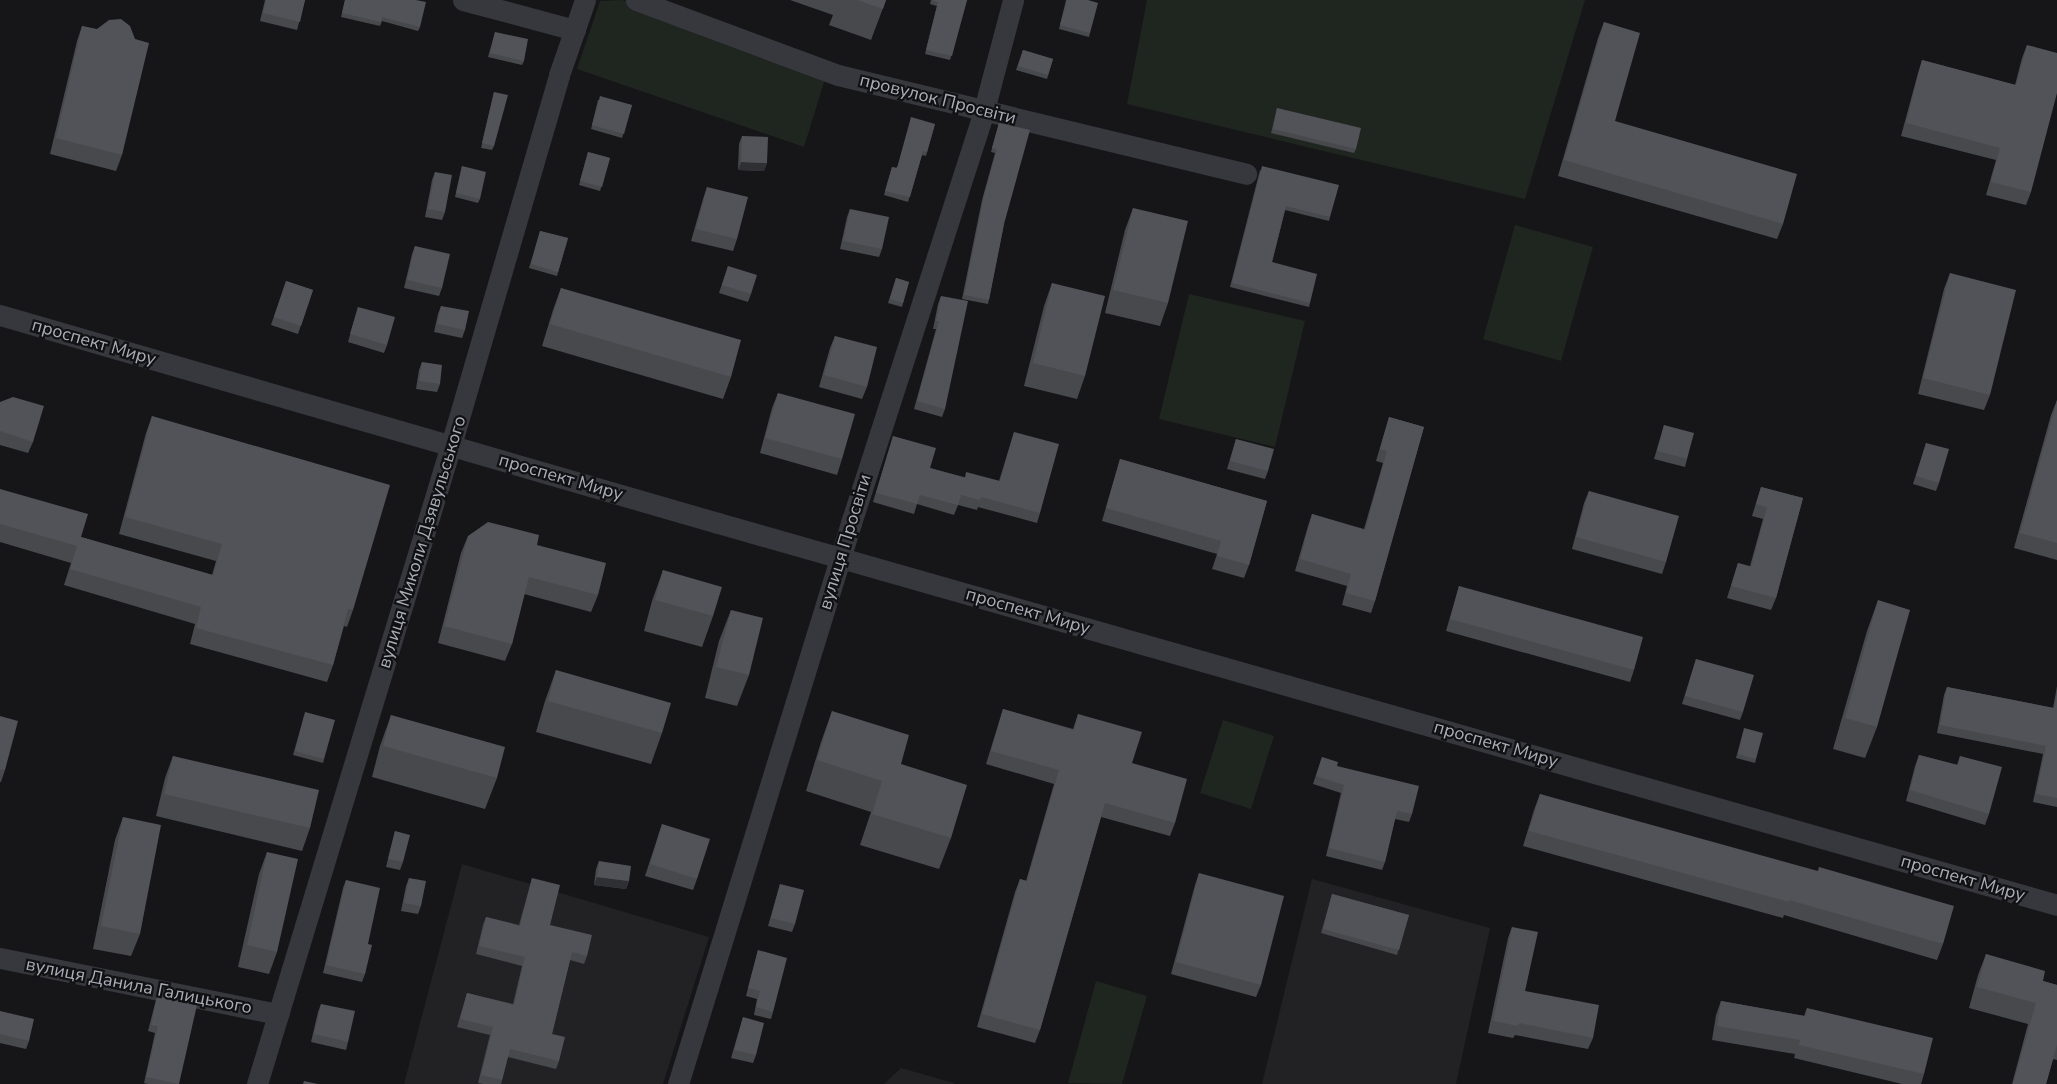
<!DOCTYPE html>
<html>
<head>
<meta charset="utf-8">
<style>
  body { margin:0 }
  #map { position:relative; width:2057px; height:1084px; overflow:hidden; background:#161618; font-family:"Nunito Sans",sans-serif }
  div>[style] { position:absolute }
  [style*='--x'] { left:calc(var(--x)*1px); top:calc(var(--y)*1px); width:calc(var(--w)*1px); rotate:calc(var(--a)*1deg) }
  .built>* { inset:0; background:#222225 }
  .green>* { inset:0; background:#1e261f }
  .minor>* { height:21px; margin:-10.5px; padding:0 10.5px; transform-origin:10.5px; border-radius:10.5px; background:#37383d }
  .wall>* { inset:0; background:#47494d }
  .shaded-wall>* { inset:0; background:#2f3033 }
  .building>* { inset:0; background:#525359 }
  span { translate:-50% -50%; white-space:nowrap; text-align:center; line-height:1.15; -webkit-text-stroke:4.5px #111113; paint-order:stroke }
  .street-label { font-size:18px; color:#a8adb8 }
</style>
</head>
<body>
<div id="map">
  <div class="built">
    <i style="clip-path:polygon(462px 864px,709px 937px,663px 1084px,404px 1084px)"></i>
    <i style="clip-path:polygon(1312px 879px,1490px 928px,1456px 1084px,1262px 1084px)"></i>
    <i style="clip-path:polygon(901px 1068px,954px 1083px,954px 1084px,884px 1084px)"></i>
  </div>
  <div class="green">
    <i style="clip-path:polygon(623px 0,826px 76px,804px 147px,577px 69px,600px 1px)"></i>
    <i style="clip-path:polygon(1147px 0,1585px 0,1525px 199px,1127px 104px)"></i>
    <i style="clip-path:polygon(1515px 225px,1593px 247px,1561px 361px,1483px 339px)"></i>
    <i style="clip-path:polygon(1189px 294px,1305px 321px,1275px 447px,1159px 419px)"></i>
    <i style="clip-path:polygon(1223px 720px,1274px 736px,1251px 809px,1200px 793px)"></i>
    <i style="clip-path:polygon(1096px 981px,1147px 996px,1122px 1084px,1068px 1083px)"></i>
  </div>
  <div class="minor">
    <i style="--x:463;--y:0;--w:116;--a:15"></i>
    <i style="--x:636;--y:0;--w:215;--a:20.4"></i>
    <i style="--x:838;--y:75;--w:420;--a:13.6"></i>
    <i style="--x:0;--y:315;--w:748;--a:16.16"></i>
    <i style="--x:718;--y:523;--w:1392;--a:15.92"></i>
    <i style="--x:0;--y:958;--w:284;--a:11.4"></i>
    <i style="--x:257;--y:1084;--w:668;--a:-73.11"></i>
    <i style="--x:451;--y:445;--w:385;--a:-73.7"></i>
    <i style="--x:559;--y:75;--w:79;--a:-70.9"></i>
    <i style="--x:678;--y:1084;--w:587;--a:-72.86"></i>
    <i style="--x:851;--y:523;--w:434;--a:-72.1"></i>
    <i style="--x:984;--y:110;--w:114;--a:-75.2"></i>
  </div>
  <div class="wall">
    <i style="clip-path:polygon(265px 0,305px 0,297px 30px,260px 21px)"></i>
    <i style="clip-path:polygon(345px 0,416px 0,420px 27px,418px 31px,382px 21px,380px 26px,341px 17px)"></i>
    <i style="clip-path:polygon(790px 0,886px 0,871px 40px,829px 25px,833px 15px)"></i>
    <i style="clip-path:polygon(931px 0,967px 0,950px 60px,925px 54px,937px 6px,930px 4px)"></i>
    <i style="clip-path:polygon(1066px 0,1088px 0,1090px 33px,1089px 37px,1059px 29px)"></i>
    <i style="clip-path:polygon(1604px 22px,1615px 121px,1783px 224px,1777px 239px,1558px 176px,1598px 38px)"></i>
    <i style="clip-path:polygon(82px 26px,135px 39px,122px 155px,116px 171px,50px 154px,77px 41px)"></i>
    <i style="clip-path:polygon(495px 32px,524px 61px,522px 65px,488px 57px)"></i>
    <i style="clip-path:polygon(2027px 45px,2031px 192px,2026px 205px,1986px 195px,1996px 160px,1901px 136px,1918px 73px,1922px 60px,2015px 85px,2022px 58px)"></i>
    <i style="clip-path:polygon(1023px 50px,1053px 59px,1047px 79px,1016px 70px)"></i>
    <i style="clip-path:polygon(494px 92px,494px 146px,492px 150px,481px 148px)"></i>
    <i style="clip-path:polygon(598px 100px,632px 105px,622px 138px,591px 129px)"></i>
    <i style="clip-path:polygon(1277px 108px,1356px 149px,1354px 153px,1271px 133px)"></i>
    <i style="clip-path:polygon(999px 123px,1004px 224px,988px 304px,962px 299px,982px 200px,995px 153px,991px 152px)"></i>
    <i style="clip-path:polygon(935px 124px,926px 156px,922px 155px,908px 202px,884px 195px,892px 167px,896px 168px)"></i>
    <i style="clip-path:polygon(742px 136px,767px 163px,764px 171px,738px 170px,739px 144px)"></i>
    <i style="clip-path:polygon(588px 152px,610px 158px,600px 191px,579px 185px)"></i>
    <i style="clip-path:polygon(462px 166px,480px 199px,478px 203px,455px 197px)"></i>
    <i style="clip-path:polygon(1260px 170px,1330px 217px,1329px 221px,1285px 210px,1272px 262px,1310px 303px,1309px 307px,1230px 287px)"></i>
    <i style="clip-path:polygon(435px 172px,445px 212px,442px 220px,425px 217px,432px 180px)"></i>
    <i style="clip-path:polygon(707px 187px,737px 239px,733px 251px,691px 241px,703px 199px)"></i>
    <i style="clip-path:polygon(1133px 208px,1168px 303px,1160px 326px,1105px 313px,1125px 230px)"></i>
    <i style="clip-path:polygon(850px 209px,882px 249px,879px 257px,840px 249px,847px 217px)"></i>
    <i style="clip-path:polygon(540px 231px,568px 238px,557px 276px,529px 268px)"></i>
    <i style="clip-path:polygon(415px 246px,442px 288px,439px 296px,404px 288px,412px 254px)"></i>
    <i style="clip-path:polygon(728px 266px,751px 294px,748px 302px,719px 293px)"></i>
    <i style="clip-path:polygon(1950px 273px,1990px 395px,1984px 410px,1918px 394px,1944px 289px)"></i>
    <i style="clip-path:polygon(896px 278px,909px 282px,902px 307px,888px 303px)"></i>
    <i style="clip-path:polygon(286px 281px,313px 290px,298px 334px,271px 325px)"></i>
    <i style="clip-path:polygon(1052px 283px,1085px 376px,1077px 399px,1024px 386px,1044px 306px)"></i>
    <i style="clip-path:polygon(561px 288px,731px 377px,723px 399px,542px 346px,553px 310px)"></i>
    <i style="clip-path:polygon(941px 296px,945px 409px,942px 417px,914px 409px,936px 329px,933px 329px,938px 304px)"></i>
    <i style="clip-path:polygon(441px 306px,465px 330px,462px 338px,434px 332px,438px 314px)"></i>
    <i style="clip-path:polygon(358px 307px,387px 345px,384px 353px,348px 342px)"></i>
    <i style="clip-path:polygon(835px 336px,867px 387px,862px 399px,819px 387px,830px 348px)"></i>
    <i style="clip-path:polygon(422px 362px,440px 384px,437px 392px,416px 389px,419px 370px)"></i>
    <i style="clip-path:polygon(778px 393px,842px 459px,837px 475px,760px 453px,772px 408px)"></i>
    <i style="clip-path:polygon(2057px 400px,2057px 560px,2014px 548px,2051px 415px)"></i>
    <i style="clip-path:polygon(0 402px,33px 442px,28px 453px,0 445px)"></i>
    <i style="clip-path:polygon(152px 416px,353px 610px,347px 627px,344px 626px,333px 665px,327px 682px,190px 644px,195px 624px,64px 585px,71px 563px,0 542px,0 489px,81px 537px,212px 575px,216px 561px,119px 534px,146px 433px)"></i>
    <i style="clip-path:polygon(1389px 417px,1424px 427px,1375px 601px,1371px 613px,1342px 605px,1347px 586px,1295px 571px,1308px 526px,1312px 514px,1364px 529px,1383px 463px,1376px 461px)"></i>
    <i style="clip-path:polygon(1664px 425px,1687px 459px,1685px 467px,1654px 459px)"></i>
    <i style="clip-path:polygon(1014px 432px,1040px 513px,1037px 523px,978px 507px,977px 510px,958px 505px,954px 515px,917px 504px,914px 514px,873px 502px,893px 436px,930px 468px,964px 477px,999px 481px)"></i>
    <i style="clip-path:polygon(1236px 439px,1268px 471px,1265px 479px,1227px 469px)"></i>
    <i style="clip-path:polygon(1926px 443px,1939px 483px,1936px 491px,1913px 484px)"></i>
    <i style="clip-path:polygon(1120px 459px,1267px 501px,1249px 565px,1244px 578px,1212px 569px,1217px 554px,1102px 521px)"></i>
    <i style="clip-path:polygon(1761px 487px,1803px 498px,1776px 598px,1771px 610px,1727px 598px,1738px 563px,1750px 566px,1763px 519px,1752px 516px)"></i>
    <i style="clip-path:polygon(1589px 491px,1666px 562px,1662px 574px,1572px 549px,1584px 503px)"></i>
    <i style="clip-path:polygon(468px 536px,537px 545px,598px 595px,591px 612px,524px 594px,512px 644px,505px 661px,438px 643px,461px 553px)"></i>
    <i style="clip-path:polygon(663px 570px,713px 616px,702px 647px,644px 631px,652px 601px)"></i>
    <i style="clip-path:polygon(1459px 586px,1634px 670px,1630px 682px,1446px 631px)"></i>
    <i style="clip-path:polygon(1878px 600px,1877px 727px,1865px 758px,1833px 749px,1867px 631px)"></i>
    <i style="clip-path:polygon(731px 610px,749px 675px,737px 706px,705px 698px,719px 641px)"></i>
    <i style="clip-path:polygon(1696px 659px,1743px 712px,1740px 720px,1682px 704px)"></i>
    <i style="clip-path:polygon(556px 670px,662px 733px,651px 764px,536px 732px,545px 701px)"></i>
    <i style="clip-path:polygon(2057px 686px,2057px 807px,2033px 802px,2043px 754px,1937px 733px,1944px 695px,1947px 687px,2053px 708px)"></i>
    <i style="clip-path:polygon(1003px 709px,1073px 729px,1078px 714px,1132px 763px,1175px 823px,1170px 836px,1101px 817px,1040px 1030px,1035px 1043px,977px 1027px,1015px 892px,1020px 879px,1026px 881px,1054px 784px,986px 764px)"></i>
    <i style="clip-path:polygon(832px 711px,951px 838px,939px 869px,860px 845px,871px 812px,806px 791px,821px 742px)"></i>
    <i style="clip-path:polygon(391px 715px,497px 778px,485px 809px,372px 777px,380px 746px)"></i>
    <i style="clip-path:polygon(0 716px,5px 770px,1px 782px,0 782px)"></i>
    <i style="clip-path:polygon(304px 716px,324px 759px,323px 763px,293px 755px)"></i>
    <i style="clip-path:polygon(1743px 732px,1756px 759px,1755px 763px,1736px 758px)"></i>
    <i style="clip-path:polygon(1919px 755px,1957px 765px,1960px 756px,1989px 814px,1985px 825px,1906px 801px,1915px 766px)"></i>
    <i style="clip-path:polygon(173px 756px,310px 828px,302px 851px,156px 816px,165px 778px)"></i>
    <i style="clip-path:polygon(1322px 757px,1412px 814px,1409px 822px,1395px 819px,1385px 862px,1382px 870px,1326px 856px,1341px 793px,1313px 784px)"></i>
    <i style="clip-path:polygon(1540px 794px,1943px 944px,1937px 960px,1784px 915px,1783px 918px,1523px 846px,1534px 810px)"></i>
    <i style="clip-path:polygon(123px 817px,140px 934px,131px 956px,93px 949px,115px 840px)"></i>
    <i style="clip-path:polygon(662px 824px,697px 879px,693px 890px,645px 876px)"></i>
    <i style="clip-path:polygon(395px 831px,403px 862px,400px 870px,386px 867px)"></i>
    <i style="clip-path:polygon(267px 852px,277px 952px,269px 974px,238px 967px,259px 874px)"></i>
    <i style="clip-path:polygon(599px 861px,629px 881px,626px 889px,594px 885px,596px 869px)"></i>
    <i style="clip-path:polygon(1199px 873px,1261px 985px,1256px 997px,1171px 974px,1195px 885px)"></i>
    <i style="clip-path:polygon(409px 878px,421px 906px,418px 914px,401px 911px,406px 886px)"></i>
    <i style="clip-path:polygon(532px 878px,550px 925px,587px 956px,584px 964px,570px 960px,552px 1034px,559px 1061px,556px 1069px,508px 1057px,501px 1084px,483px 1084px,478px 1083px,490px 1035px,457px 1027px,467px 993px,513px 1004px,522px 966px,476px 954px,483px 925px,486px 917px,519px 925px)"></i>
    <i style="clip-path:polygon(346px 880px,368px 944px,365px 974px,362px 982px,323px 973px,343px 888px)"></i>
    <i style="clip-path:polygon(780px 884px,795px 924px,792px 932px,768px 926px)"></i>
    <i style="clip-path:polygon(1332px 894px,1409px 915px,1397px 955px,1321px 933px)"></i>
    <i style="clip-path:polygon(1512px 927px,1525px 991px,1593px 1038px,1588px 1049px,1515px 1035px,1513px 1038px,1488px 1033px,1508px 938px)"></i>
    <i style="clip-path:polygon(758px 950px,773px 1012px,771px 1019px,754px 1015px,757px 999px,746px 996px)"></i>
    <i style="clip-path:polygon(1986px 954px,2043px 981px,2057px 985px,2057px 1060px,2053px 1059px,2046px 1084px,2012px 1084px,2028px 1024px,1969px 1008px,1978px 975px)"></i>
    <i style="clip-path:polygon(157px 996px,179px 1084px,148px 1084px,144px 1083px,155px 1033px,148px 1031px)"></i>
    <i style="clip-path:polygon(1721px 1001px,1804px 1016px,1807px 1008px,1924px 1074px,1921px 1084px,1902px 1084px,1794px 1058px,1795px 1054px,1712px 1040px,1716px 1015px)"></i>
    <i style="clip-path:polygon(321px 1004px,348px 1042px,346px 1050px,311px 1042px,318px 1012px)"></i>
    <i style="clip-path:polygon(0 1011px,29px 1041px,26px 1049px,0 1043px)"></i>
    <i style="clip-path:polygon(743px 1017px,756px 1055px,753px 1063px,731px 1058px)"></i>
  </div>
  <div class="shaded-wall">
    <i style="clip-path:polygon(741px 162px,767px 163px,764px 171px,738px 170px)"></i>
    <i style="clip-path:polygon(597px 877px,629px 881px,626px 889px,594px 885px)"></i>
  </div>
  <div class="building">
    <i style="clip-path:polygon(266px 0,305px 0,300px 22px,263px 13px)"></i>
    <i style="clip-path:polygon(345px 0,416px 0,426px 2px,420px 27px,382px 17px,381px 22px,342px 13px)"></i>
    <i style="clip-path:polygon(857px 0,886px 0,883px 9px)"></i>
    <i style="clip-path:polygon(931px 0,967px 0,952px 56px,926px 50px,938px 2px)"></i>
    <i style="clip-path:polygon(1067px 0,1088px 0,1098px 3px,1090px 33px,1060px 25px)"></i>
    <i style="clip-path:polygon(121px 19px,130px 26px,135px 39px,149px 43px,122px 155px,56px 138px,82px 26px,97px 29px,109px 20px)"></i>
    <i style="clip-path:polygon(1604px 22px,1640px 33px,1615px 121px,1797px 174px,1783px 224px,1564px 160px)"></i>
    <i style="clip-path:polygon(495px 32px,528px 39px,524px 61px,490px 53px)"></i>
    <i style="clip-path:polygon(2027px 45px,2057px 53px,2057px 93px,2031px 192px,1991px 182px,2000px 148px,1906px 123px,1922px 60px,2016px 85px)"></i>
    <i style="clip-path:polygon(1023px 50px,1053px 59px,1048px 75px,1018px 66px)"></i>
    <i style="clip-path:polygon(494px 92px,508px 95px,494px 146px,482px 143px)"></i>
    <i style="clip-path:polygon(600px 96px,632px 105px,624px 134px,592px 125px)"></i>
    <i style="clip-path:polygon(1277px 108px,1361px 128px,1356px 149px,1273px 129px)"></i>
    <i style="clip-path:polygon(911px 117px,935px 124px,927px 152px,923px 151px,910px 197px,885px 191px,892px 167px,897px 168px)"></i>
    <i style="clip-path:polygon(999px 123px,1030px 130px,1004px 224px,989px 300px,964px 295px,984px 196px,997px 149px,992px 148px)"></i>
    <i style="clip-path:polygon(742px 136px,768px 137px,767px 163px,741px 162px)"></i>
    <i style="clip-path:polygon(588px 152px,610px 158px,602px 187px,580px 181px)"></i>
    <i style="clip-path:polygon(462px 166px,486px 172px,480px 199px,456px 193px)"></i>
    <i style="clip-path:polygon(1262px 166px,1339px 185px,1330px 217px,1286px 206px,1272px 262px,1317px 274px,1310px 303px,1232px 283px)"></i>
    <i style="clip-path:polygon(435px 172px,452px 175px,445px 212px,428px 209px)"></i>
    <i style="clip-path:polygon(707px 187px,748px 197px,737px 239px,696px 229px)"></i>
    <i style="clip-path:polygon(1133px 208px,1188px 221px,1168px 303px,1113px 290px)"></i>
    <i style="clip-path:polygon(850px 209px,889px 217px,882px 249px,843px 241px)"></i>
    <i style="clip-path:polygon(540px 231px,568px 238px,558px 272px,531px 264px)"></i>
    <i style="clip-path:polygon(415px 246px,450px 254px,442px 288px,407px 280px)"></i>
    <i style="clip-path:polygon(728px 266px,757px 275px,751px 294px,722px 285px)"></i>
    <i style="clip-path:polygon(1950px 273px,2016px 290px,1990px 395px,1923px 378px)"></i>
    <i style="clip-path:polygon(896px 278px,909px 282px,903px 303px,890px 299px)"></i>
    <i style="clip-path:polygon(286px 281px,313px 290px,301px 326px,274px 317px)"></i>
    <i style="clip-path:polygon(1052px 283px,1105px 296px,1085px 376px,1033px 363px)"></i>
    <i style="clip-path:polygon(561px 288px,741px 340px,731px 377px,550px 324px)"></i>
    <i style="clip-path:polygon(941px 296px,968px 301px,945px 409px,917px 401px,939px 321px,936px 321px)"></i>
    <i style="clip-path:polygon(441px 306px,469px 311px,465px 330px,437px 324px)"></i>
    <i style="clip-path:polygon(358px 307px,395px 317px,387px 345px,350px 334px)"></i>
    <i style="clip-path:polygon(835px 336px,877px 347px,867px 387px,824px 375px)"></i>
    <i style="clip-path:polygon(422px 362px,442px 365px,440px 384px,419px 381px)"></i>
    <i style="clip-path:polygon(778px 393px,855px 414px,842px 459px,765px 438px)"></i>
    <i style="clip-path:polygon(13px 397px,44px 406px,33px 442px,0 431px,0 402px)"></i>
    <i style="clip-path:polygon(2057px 400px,2057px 543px,2020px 533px)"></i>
    <i style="clip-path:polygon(152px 416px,390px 485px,353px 610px,348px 609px,333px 665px,196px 628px,201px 607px,70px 569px,77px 546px,0 524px,0 489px,88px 514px,81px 537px,213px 575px,222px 544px,125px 517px)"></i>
    <i style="clip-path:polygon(1389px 417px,1424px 427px,1375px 601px,1346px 593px,1351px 574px,1300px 559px,1312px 514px,1365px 530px,1387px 451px,1380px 449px)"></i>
    <i style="clip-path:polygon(1664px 425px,1694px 433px,1687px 459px,1657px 451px)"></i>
    <i style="clip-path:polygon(1014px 432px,1059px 444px,1040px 513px,981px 497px,980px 500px,961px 495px,958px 505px,920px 495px,917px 504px,876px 493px,893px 436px,936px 448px,930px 468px,965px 478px,966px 472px,1000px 481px)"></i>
    <i style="clip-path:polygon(1236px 439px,1274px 449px,1268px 471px,1230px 461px)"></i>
    <i style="clip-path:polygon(1926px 443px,1949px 449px,1939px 483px,1916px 476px)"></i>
    <i style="clip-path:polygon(1120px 459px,1267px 501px,1249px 565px,1217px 556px,1221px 541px,1106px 508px)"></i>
    <i style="clip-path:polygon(1761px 487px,1803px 498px,1776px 598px,1731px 586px,1738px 563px,1751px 567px,1767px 507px,1756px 504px)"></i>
    <i style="clip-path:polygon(1589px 491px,1679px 516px,1666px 562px,1576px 537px)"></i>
    <i style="clip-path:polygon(488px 522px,539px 535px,537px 545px,606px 563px,598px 595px,529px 577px,512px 644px,444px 626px,468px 536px)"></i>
    <i style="clip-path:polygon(663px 570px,722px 587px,713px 616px,655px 600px)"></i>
    <i style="clip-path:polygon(1459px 586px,1643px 637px,1634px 670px,1450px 619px)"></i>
    <i style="clip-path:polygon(1878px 600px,1910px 610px,1877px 727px,1845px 718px)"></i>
    <i style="clip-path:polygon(731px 610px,763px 618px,749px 675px,716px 667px)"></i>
    <i style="clip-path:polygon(1696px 659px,1754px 675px,1743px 712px,1685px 696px)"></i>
    <i style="clip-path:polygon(556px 670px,671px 703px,662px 733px,548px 701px)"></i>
    <i style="clip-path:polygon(1947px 687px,2054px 708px,2057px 692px,2057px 798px,2036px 794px,2046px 746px,1940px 725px)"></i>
    <i style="clip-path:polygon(1003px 709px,1074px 730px,1078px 714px,1142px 732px,1132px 763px,1187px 779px,1175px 823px,1105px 803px,1040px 1030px,982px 1014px,1020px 879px,1027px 881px,1059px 770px,991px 751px)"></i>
    <i style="clip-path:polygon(832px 711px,909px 735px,901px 764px,967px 785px,951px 838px,872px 814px,882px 781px,817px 760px)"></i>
    <i style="clip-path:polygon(305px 712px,335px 720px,324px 759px,295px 751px)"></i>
    <i style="clip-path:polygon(391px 715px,505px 747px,497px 778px,383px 746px)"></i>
    <i style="clip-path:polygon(0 716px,18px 721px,5px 770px,0 769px)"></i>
    <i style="clip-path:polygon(1744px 728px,1763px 733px,1756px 759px,1738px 754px)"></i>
    <i style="clip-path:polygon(1919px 755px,1958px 765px,1960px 756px,2002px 767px,1989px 814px,1910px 790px)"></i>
    <i style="clip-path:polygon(173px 756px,319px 790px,310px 828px,164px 794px)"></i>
    <i style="clip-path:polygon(1322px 757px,1338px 762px,1337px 766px,1419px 786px,1412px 814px,1397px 811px,1385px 862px,1329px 848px,1344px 785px,1316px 776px)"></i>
    <i style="clip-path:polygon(1540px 794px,1818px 871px,1819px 867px,1954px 906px,1943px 944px,1789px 900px,1789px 902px,1529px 831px)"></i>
    <i style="clip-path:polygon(123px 817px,161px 825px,140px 934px,101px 926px)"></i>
    <i style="clip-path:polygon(662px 824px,710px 839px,697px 879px,650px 864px)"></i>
    <i style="clip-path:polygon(395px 831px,410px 835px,403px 862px,388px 859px)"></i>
    <i style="clip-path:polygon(267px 852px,298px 859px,277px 952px,247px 945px)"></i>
    <i style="clip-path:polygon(599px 861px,631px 866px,629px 881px,597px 877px)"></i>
    <i style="clip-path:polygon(1199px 873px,1284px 896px,1261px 985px,1176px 962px)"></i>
    <i style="clip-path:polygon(409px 878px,426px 881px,421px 906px,404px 903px)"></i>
    <i style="clip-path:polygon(532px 878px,560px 885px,550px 925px,592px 935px,587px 956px,572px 952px,552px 1034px,565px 1037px,559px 1061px,510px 1049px,502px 1080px,481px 1075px,493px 1027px,460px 1019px,467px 993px,514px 1005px,525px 957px,479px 946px,486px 917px,520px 926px)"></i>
    <i style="clip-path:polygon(346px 880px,380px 888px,368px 944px,372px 945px,365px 974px,326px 965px)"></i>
    <i style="clip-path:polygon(780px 884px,804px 890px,795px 924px,771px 918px)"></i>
    <i style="clip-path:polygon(1332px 894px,1409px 915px,1399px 950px,1323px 929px)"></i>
    <i style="clip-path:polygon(1512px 927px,1538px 932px,1525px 991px,1599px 1005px,1593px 1038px,1519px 1023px,1518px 1026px,1493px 1021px)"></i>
    <i style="clip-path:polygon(758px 950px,787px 958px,773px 1012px,756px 1007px,760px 991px,748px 988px)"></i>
    <i style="clip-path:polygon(1986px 954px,2045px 971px,2043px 981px,2057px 985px,2057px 1045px,2046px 1084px,2013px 1084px,2036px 1003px,1977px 987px)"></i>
    <i style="clip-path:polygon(157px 996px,197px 1005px,179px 1084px,146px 1077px,158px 1026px,151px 1025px)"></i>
    <i style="clip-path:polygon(1721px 1001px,1805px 1016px,1807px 1008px,1933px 1038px,1924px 1074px,1799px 1045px,1800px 1040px,1717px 1026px)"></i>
    <i style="clip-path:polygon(321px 1004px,355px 1011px,348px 1042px,314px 1034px)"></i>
    <i style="clip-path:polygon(0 1011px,34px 1019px,29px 1041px,0 1034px)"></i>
    <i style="clip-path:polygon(743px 1017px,764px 1023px,756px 1055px,734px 1050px)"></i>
    <i style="clip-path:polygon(304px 1081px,318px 1084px,303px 1084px)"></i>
  </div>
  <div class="street-label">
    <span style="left:938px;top:99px;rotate:14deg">провулок Просвіти</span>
    <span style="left:94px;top:342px;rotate:16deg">проспект Миру</span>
    <span style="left:561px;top:477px;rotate:16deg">проспект Миру</span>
    <span style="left:422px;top:542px;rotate:-73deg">вулиця Миколи Дзявульського</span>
    <span style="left:845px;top:542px;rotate:-73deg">вулиця Просвіти</span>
    <span style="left:1028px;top:611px;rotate:16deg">проспект Миру</span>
    <span style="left:1496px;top:744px;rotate:16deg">проспект Миру</span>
    <span style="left:1963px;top:878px;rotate:16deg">проспект Миру</span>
    <span style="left:139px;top:986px;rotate:11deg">вулиця Данила Галицького</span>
  </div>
</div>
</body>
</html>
